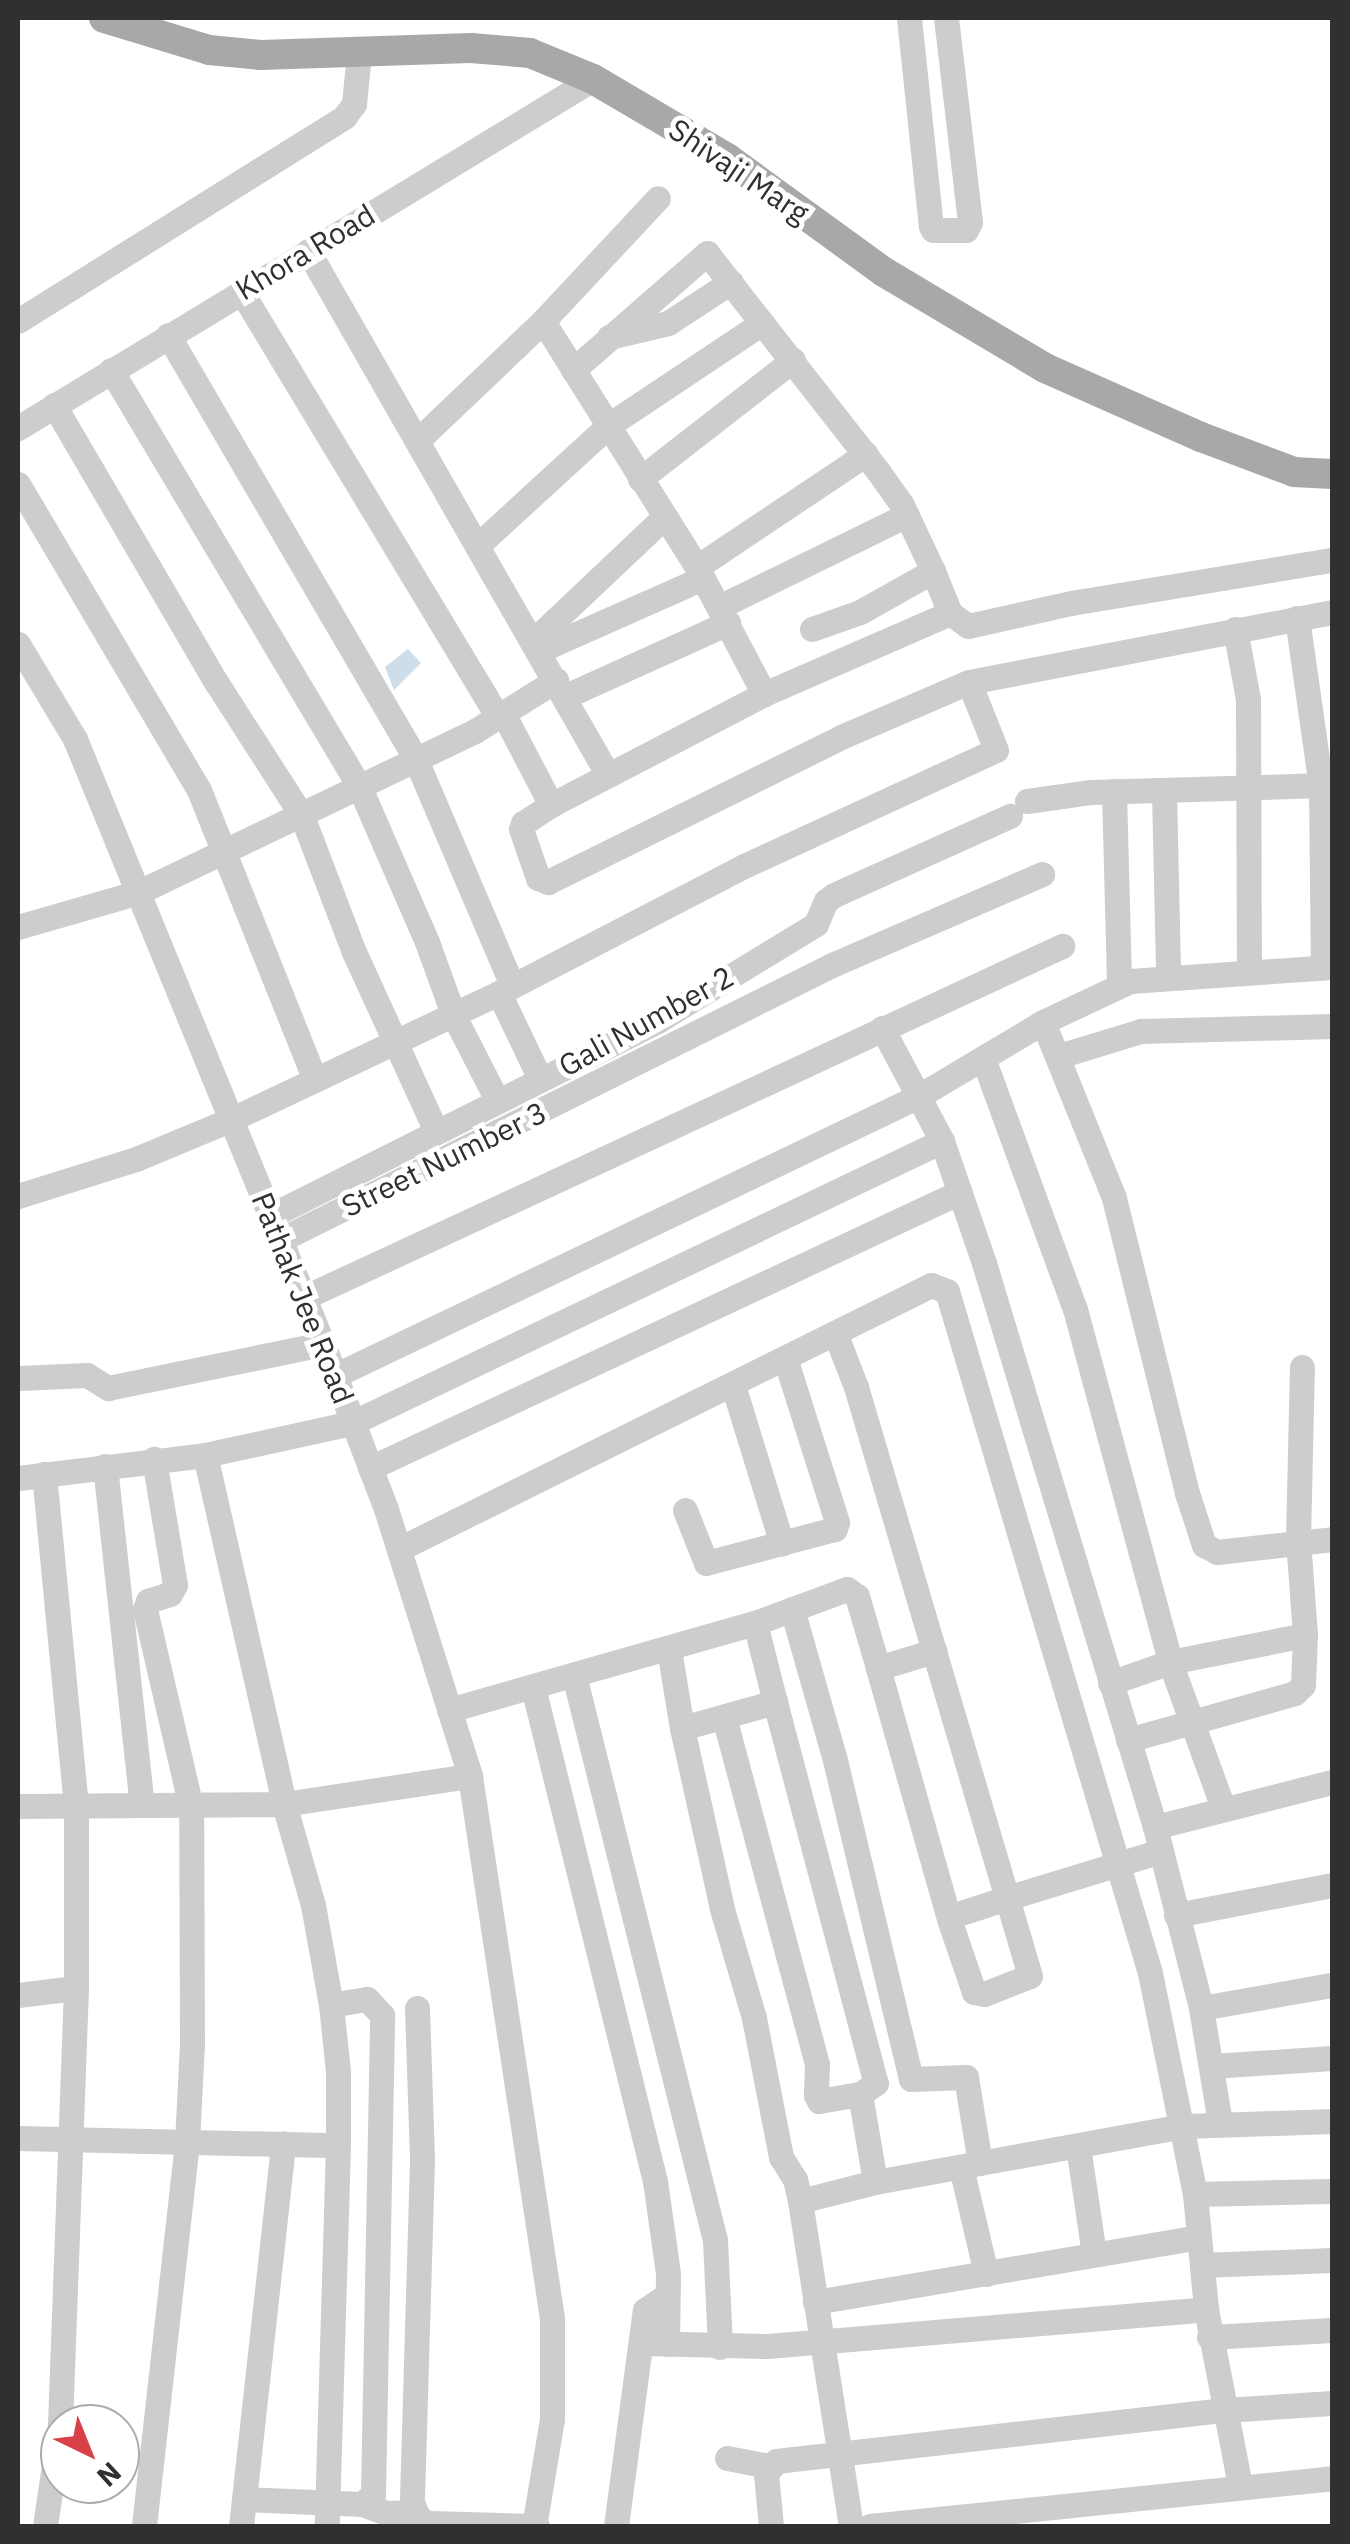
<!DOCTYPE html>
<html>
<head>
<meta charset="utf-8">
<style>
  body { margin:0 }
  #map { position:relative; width:1350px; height:2544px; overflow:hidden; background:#fff; font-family:"IBM Plex Sans",sans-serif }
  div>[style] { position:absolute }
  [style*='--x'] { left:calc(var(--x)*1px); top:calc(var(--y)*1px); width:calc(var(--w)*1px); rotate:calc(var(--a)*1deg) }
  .water>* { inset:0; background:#cddeea }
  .minor>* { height:25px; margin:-12.5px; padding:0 12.5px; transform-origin:12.5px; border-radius:12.5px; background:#cdcdcd }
  .major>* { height:30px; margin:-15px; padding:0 15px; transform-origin:15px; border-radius:15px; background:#a8a8a8 }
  span { translate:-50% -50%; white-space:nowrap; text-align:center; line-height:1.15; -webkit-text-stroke:10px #fff; paint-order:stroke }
  .street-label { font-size:30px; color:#303030 }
  .frame { position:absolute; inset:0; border:20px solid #303030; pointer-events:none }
  .north { position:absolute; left:40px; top:2404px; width:100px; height:100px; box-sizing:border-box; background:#fff; border:2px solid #acacac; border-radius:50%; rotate:137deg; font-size:28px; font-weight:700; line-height:40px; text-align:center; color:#303030 }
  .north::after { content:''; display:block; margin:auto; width:35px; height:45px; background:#d84148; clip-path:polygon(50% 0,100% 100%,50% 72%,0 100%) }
</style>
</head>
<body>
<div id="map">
  <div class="water">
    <i style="clip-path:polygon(408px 649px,421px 663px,394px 690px,385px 667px)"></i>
  </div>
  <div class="minor">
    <i style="--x:909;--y:18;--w:209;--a:84"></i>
    <i style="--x:931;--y:226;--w:4;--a:63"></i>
    <i style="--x:933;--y:230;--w:33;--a:0"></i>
    <i style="--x:966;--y:230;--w:9;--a:-63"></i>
    <i style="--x:970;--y:222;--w:205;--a:-96.7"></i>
    <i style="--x:308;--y:251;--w:604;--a:60.21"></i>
    <i style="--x:241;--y:291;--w:498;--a:58.9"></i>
    <i style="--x:18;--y:321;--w:385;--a:-32"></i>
    <i style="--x:344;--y:117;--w:16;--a:-52"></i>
    <i style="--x:354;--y:104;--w:51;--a:-84.4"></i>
    <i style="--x:543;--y:321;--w:290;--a:58"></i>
    <i style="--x:697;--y:567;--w:144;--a:62.2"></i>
    <i style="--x:168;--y:335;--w:492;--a:59.7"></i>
    <i style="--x:416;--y:760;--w:245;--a:66.9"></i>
    <i style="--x:609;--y:337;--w:61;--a:-13.3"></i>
    <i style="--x:668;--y:323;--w:75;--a:-33.1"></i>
    <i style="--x:111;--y:370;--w:487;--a:59.2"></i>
    <i style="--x:360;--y:788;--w:168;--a:66.5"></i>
    <i style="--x:427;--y:942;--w:77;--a:70.1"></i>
    <i style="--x:453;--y:1014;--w:97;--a:62.9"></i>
    <i style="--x:573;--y:370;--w:178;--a:-41.1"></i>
    <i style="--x:707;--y:253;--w:277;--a:51.9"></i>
    <i style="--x:878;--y:471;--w:42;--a:54.8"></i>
    <i style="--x:902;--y:505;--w:73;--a:64.8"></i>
    <i style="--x:54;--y:405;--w:321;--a:59.7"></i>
    <i style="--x:216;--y:682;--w:159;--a:57.3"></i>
    <i style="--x:302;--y:816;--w:146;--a:69.1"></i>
    <i style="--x:354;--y:952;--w:197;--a:65.4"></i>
    <i style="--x:18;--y:428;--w:673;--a:-31.26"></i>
    <i style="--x:417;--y:441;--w:174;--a:-43.6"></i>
    <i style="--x:543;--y:321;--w:168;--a:-46.9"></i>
    <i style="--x:640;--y:479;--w:194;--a:-37.9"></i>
    <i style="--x:18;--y:484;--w:356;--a:59.4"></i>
    <i style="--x:199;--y:790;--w:312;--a:68.2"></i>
    <i style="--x:477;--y:546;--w:179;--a:-42.5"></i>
    <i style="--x:609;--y:425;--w:184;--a:-33.7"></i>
    <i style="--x:697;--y:567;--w:203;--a:-33.8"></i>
    <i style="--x:719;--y:607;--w:209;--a:-26.1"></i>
    <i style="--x:1297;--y:618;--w:170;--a:81.9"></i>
    <i style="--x:1321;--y:786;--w:181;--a:89.4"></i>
    <i style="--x:812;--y:629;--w:51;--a:-19.5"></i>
    <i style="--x:860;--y:612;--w:84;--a:-29.3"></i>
    <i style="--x:933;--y:571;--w:45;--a:68"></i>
    <i style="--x:950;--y:613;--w:22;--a:36"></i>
    <i style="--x:968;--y:626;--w:106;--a:-12.6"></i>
    <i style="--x:1071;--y:603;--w:265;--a:-9.4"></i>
    <i style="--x:1235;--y:629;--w:71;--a:79.5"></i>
    <i style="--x:1248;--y:699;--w:272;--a:89.8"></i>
    <i style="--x:532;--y:642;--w:180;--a:-43.4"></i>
    <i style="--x:18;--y:644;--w:111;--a:59"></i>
    <i style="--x:75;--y:739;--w:654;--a:67.71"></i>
    <i style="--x:323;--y:1344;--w:177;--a:69.1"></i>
    <i style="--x:386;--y:1509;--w:280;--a:72.5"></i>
    <i style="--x:470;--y:1776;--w:548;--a:81.4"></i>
    <i style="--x:552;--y:2318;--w:101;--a:90"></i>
    <i style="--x:552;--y:2419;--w:109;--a:99.5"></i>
    <i style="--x:538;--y:651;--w:180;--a:-23.9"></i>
    <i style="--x:566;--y:696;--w:178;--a:-24.3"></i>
    <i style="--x:503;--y:713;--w:104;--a:62.4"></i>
    <i style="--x:551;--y:805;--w:240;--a:-27.5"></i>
    <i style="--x:764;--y:694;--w:203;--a:-23.5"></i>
    <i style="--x:1114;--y:791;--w:195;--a:88.5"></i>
    <i style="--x:1164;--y:793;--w:182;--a:88.7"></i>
    <i style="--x:1027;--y:801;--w:65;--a:-8"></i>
    <i style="--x:1091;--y:792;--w:241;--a:-1.7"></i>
    <i style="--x:551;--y:805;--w:33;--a:147"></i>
    <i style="--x:523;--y:823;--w:6;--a:108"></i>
    <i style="--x:521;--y:829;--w:52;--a:70.9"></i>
    <i style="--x:538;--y:878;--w:11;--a:22"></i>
    <i style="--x:548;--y:882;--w:327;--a:-26.3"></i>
    <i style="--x:841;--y:737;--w:139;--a:-23.3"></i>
    <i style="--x:969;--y:682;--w:370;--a:-10.9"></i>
    <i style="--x:18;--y:927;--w:126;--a:-16.1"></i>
    <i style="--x:139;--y:892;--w:373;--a:-25.6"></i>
    <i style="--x:475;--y:731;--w:96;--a:-32.2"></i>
    <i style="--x:499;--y:993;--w:95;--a:64.5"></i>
    <i style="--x:1043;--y:1022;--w:190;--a:68"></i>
    <i style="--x:1114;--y:1198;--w:304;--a:76.1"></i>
    <i style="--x:1187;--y:1493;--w:55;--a:71.9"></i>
    <i style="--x:1204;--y:1545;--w:15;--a:28"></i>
    <i style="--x:1217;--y:1552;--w:116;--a:-6.4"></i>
    <i style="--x:882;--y:1028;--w:128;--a:62"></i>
    <i style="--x:942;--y:1141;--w:129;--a:71"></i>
    <i style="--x:984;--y:1263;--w:589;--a:73.13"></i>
    <i style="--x:1155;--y:1827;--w:187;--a:75.7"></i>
    <i style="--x:1201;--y:2008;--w:117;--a:80.6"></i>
    <i style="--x:1059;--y:1056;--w:86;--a:-17"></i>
    <i style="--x:1141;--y:1031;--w:191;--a:-1.5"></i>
    <i style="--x:983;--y:1058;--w:267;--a:69.9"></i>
    <i style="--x:1075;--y:1309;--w:366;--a:74.9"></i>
    <i style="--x:1170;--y:1662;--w:155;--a:70"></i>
    <i style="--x:18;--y:1196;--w:124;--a:-17.4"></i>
    <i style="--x:136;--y:1159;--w:104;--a:-22.6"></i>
    <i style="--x:232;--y:1119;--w:295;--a:-25.3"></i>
    <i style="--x:499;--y:993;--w:276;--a:-27.4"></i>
    <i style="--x:744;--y:866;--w:277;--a:-24.7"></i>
    <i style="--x:996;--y:750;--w:73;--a:-111.7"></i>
    <i style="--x:270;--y:1216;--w:436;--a:-26.7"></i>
    <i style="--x:659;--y:1020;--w:184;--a:-31.4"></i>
    <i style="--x:816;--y:924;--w:25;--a:-67"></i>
    <i style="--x:826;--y:901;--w:10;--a:-37"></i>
    <i style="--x:834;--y:895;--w:193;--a:-24.2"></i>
    <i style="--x:280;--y:1240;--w:617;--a:-26.48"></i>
    <i style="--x:832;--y:965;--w:229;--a:-23.4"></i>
    <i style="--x:303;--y:1298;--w:837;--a:-24.88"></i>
    <i style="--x:835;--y:1333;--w:58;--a:68.7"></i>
    <i style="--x:856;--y:1387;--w:533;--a:73.54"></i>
    <i style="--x:1007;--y:1898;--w:161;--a:-17"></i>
    <i style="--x:334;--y:1376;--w:649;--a:-25.58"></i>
    <i style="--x:919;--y:1096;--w:144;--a:-30.8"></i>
    <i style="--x:1043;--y:1022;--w:96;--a:-25.2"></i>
    <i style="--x:1130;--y:981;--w:202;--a:-4"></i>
    <i style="--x:18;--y:1378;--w:69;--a:-2.5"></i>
    <i style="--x:87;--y:1375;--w:25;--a:32"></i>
    <i style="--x:108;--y:1388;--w:219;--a:-11.6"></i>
    <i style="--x:733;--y:1385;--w:166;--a:72.9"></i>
    <i style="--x:205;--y:1455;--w:358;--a:77.2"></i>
    <i style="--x:284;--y:1804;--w:105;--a:74"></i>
    <i style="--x:313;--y:1905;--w:102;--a:79.8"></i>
    <i style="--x:331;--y:2005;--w:67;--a:84"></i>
    <i style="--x:338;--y:2072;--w:73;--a:90"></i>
    <i style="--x:338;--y:2145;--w:381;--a:91.7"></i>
    <i style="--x:105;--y:1466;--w:341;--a:83.8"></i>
    <i style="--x:370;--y:1468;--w:651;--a:-25.07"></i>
    <i style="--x:44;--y:1474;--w:333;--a:84.5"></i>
    <i style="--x:76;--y:1805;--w:183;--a:90"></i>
    <i style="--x:76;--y:1988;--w:436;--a:92.1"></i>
    <i style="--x:18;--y:1478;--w:188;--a:-7"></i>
    <i style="--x:205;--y:1455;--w:150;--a:-12.3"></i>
    <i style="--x:352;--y:1423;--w:654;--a:-25.55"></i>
    <i style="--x:685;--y:1510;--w:57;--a:68.4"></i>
    <i style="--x:706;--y:1563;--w:133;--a:-14.8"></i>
    <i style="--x:835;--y:1529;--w:7;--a:-74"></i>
    <i style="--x:837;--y:1522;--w:172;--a:-107.6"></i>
    <i style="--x:399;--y:1549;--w:594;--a:-26.39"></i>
    <i style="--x:931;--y:1285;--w:17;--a:21"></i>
    <i style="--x:947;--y:1291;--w:712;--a:73.42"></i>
    <i style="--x:1150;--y:1973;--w:226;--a:78.5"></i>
    <i style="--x:1195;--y:2194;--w:116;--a:84.5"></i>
    <i style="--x:792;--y:1609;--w:153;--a:74.1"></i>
    <i style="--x:834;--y:1756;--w:332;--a:76.6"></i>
    <i style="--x:911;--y:2079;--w:55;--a:-2.1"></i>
    <i style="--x:966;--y:2077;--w:87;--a:80.8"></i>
    <i style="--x:669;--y:1649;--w:80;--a:80.7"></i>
    <i style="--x:682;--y:1728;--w:97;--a:-15.6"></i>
    <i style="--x:775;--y:1702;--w:81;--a:-104.2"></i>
    <i style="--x:878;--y:1668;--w:206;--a:74.2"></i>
    <i style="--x:934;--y:1866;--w:58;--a:74.1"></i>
    <i style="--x:950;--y:1922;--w:74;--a:71.1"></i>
    <i style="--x:974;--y:1992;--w:10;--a:11"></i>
    <i style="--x:984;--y:1994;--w:49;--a:-21.4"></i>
    <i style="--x:1030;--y:1976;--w:81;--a:-106.4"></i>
    <i style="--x:1007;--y:1898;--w:61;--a:161.9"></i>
    <i style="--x:574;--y:1675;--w:582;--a:75.99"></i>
    <i style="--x:715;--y:2240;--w:107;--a:87.3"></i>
    <i style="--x:1110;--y:1683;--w:64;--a:-19.3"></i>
    <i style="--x:1170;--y:1662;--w:138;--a:-11.3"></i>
    <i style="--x:533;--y:1687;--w:509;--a:76.13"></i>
    <i style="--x:655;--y:2181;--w:94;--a:82"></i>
    <i style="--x:668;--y:2274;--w:70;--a:90.8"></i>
    <i style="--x:775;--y:1702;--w:394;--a:75.2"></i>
    <i style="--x:876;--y:2083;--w:19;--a:145"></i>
    <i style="--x:860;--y:2094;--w:89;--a:80.3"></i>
    <i style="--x:449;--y:1710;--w:318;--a:-15.9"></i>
    <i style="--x:755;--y:1623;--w:98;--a:-20.3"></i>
    <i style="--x:847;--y:1589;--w:12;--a:35"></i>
    <i style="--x:857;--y:1596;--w:75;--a:73.7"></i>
    <i style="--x:878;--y:1668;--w:59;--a:-16.9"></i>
    <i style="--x:724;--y:1717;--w:360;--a:75"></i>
    <i style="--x:817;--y:2065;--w:30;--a:92"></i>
    <i style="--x:816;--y:2095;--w:7;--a:63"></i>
    <i style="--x:819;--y:2101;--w:42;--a:-9.7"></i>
    <i style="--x:682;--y:1728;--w:185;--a:77.5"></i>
    <i style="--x:722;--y:1909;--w:114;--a:73.6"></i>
    <i style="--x:754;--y:2018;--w:142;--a:79"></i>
    <i style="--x:781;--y:2157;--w:26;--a:58"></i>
    <i style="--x:795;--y:2179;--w:23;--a:77"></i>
    <i style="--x:800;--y:2201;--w:329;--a:81.1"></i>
    <i style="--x:1128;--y:1740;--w:173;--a:-15.7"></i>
    <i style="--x:1295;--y:1693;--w:11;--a:-45"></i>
    <i style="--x:1303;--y:1685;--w:50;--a:-87.7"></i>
    <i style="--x:1305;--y:1635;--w:95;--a:-94.2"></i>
    <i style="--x:1298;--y:1540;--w:173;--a:-88.7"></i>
    <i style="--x:18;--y:1806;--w:266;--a:-0.4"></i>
    <i style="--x:284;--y:1804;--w:188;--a:-8.6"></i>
    <i style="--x:1155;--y:1827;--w:183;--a:-14.3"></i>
    <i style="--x:1176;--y:1915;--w:159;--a:-10.9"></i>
    <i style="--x:18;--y:1995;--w:58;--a:-6.9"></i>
    <i style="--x:417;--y:2008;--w:153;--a:88.1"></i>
    <i style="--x:422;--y:2161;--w:342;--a:91.7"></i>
    <i style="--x:412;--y:2503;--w:19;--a:65"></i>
    <i style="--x:420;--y:2520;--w:10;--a:17"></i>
    <i style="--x:430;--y:2523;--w:107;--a:1.6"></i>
    <i style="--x:1201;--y:2008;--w:133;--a:-10"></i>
    <i style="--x:1212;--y:2066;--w:120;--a:-3.8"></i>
    <i style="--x:18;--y:2138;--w:320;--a:1.3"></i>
    <i style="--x:1078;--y:2146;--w:109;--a:81.6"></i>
    <i style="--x:961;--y:2167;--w:110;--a:76.8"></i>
    <i style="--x:1195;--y:2194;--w:137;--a:-1.3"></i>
    <i style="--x:800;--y:2201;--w:77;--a:-14.2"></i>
    <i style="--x:875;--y:2182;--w:314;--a:-10.3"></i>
    <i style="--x:1184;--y:2126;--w:148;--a:-1.9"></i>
    <i style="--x:1202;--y:2265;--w:130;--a:-2.2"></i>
    <i style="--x:815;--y:2302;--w:389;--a:-9.6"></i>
    <i style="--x:1209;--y:2337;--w:123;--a:-3.3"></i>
    <i style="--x:643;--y:2343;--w:125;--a:1.4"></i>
    <i style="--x:768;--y:2346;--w:440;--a:-4.8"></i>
    <i style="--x:1206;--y:2309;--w:180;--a:79.1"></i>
    <i style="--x:727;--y:2458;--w:43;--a:10.8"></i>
    <i style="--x:244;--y:2499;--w:118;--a:2.4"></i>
    <i style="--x:362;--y:2504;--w:15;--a:-42"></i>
    <i style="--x:373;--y:2494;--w:479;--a:-88.9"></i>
    <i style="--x:382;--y:2015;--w:22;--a:-133"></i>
    <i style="--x:367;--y:1999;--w:36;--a:171"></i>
    <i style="--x:362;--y:2504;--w:27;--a:20"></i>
    <i style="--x:387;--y:2513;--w:27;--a:-2"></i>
    <i style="--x:45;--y:2526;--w:102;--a:-81.6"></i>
    <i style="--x:144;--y:2526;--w:386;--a:-83.6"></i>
    <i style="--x:187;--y:2142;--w:99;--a:-87.1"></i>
    <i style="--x:192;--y:2043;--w:236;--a:-90.2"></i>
    <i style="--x:191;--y:1807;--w:203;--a:-103.1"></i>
    <i style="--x:145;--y:1609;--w:9;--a:-69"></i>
    <i style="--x:148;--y:1601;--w:23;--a:-18"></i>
    <i style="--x:170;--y:1594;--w:10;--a:-61"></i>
    <i style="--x:175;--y:1585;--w:128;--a:-99.5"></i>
    <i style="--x:241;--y:2526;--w:385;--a:-83.7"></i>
    <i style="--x:616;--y:2526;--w:218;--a:-82.4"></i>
    <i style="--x:645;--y:2310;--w:27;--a:-34"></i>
    <i style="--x:771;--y:2526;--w:52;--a:-95.5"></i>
    <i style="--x:766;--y:2474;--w:16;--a:-52"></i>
    <i style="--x:776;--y:2461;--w:451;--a:-6.5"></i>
    <i style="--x:1224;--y:2410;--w:108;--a:-3.7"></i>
    <i style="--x:870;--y:2526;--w:464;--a:-5.9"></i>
  </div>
  <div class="major">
    <i style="--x:104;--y:18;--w:110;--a:16.9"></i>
    <i style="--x:209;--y:50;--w:52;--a:5.5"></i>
    <i style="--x:261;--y:55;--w:210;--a:-1.9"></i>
    <i style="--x:471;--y:48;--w:59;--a:4.8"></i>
    <i style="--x:530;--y:53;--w:68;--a:22.4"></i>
    <i style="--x:593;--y:79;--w:156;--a:30.5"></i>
    <i style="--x:727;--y:158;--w:194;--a:36"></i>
    <i style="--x:884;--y:272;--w:187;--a:30.8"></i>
    <i style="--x:1045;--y:368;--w:171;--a:23.9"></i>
    <i style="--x:1201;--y:437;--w:99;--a:20.6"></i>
    <i style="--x:1294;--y:472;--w:38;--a:3"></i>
  </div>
  <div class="street-label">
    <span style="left:739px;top:171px;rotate:34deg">Shivaji Marg</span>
    <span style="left:305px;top:252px;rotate:-31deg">Khora Road</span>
    <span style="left:646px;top:1021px;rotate:-29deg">Gali Number 2</span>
    <span style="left:444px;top:1159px;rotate:-26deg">Street Number 3</span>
    <span style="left:303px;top:1298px;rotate:68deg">Pathak Jee Road</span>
  </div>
  <div class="frame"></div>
  <div class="north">N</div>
</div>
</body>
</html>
